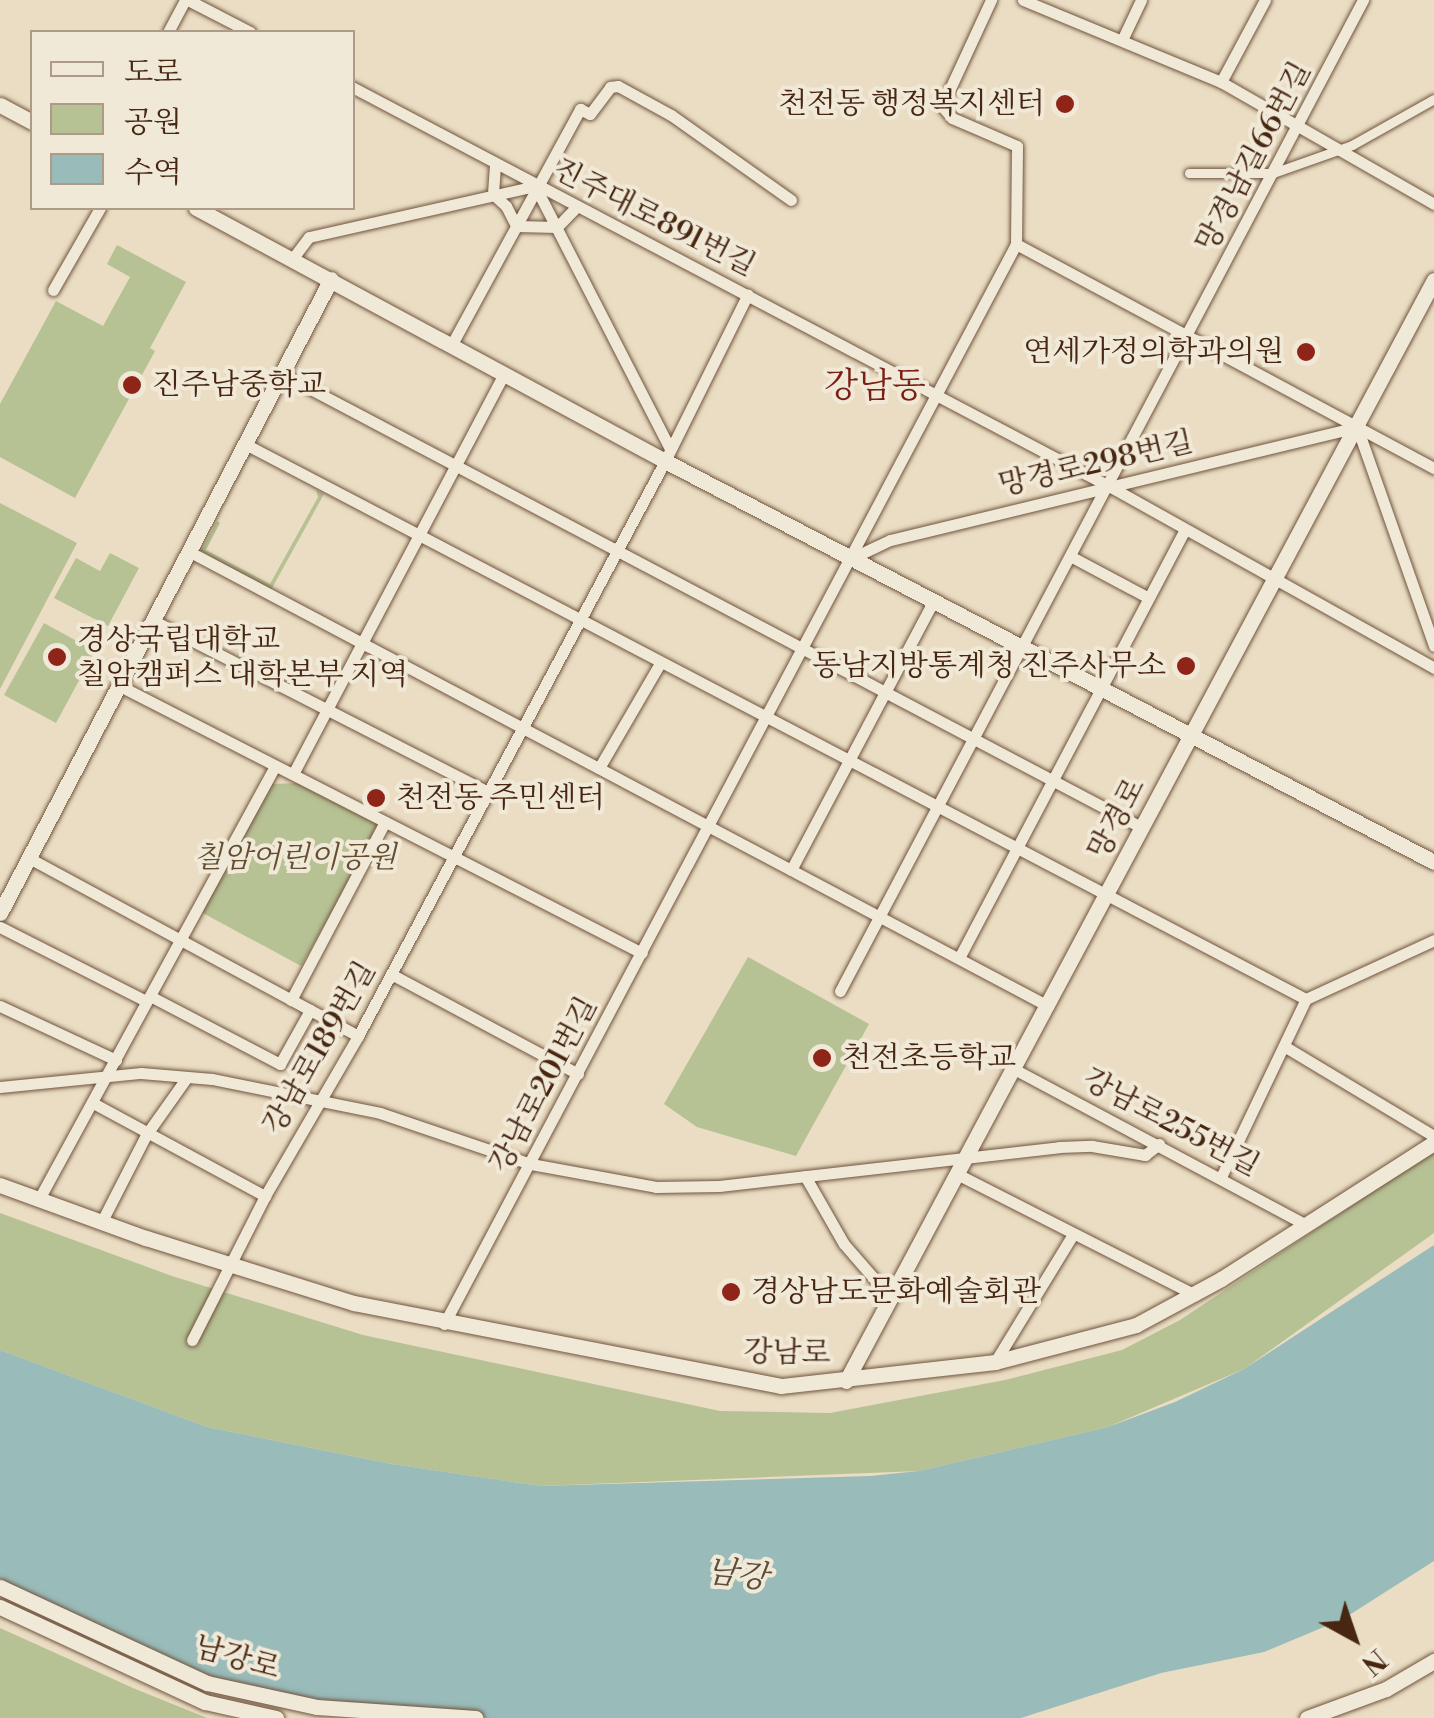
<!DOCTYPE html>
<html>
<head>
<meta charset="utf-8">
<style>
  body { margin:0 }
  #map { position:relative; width:1434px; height:1718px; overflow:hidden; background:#eaddc3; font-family:"Libre Bodoni","Noto Serif KR",serif }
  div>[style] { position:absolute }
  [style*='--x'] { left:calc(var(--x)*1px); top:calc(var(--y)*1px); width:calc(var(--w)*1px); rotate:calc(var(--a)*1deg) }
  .green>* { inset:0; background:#b6c194 }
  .water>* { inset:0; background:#99bbb9 }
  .roads { filter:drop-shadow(0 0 2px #70543e) drop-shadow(0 0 2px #70543e) }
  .pedestrian>* { height:9px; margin:-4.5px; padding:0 4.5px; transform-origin:4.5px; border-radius:4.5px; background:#f1e9d8 }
  .minor>* { height:11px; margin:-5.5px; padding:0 5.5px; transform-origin:5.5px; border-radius:5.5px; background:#f1e9d8 }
  .tertiary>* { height:15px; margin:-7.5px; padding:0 7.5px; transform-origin:7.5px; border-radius:7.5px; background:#f1e9d8 }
  .dots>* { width:28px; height:28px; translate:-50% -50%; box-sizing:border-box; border:5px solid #f1e9d8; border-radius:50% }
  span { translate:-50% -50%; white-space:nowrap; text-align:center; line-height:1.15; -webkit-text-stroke:8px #f1e9d8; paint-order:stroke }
  .poi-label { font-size:30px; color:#472711 }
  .right { translate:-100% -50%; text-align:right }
  .left { translate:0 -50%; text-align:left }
  .street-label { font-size:30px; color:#472711 }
  .park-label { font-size:30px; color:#634e32; font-style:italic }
  .water-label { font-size:32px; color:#5c4c3b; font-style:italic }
  .quarter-label { font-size:35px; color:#7a1f14 }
  .legend { position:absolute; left:30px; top:30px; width:325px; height:180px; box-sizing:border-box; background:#f1e9d8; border:2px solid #ad9b88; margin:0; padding:12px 18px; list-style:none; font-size:30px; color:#472711 }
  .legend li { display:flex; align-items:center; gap:20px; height:50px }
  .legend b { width:50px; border:2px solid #ad9b88 }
  .north { position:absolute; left:1304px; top:1588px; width:100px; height:100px; -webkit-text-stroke:8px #f1e9d8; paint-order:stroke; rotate:140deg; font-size:28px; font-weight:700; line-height:40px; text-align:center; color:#472711 }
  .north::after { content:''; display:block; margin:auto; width:35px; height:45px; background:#472711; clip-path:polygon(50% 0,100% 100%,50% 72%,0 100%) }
</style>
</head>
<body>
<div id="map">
  <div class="green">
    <i style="clip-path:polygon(117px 245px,186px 282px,150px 348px,155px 351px,75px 498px,0 457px,0 404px,56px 301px,103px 326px,130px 277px,107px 264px)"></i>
    <i style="clip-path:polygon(316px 490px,324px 494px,271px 590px,201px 551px,217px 521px,220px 523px,206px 550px,270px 584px,318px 497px)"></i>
    <i style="clip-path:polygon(0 503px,77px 543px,0 689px)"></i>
    <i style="clip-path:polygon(110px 553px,139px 568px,108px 626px,54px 598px,76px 558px,100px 571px)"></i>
    <i style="clip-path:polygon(44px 623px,95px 651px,56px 723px,4px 695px)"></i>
    <i style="clip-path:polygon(299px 783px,380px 826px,301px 966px,201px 912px,269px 784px)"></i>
    <i style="clip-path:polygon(748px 957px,869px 1024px,796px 1156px,697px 1127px,664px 1104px)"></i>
    <i style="clip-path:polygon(1434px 1151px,1434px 1233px,1244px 1369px,1108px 1427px,919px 1471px,540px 1486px,392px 1464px,207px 1427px,0 1350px,0 1213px,172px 1276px,363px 1335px,720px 1411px,830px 1413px,1005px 1380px,1122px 1350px,1180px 1320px)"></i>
    <i style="clip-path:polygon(0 1628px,133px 1688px,207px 1718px,0 1718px)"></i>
  </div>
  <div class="water">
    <i style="clip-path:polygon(1434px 1245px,1434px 1561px,1343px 1619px,1264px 1652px,1161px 1673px,1021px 1718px,469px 1718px,244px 1696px,0 1588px,0 1350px,207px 1427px,392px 1464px,540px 1486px,870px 1476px,919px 1471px,1108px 1427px,1175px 1402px,1244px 1369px)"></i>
  </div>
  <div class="roads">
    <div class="pedestrian">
      <i style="--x:1189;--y:173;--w:84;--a:0"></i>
      <i style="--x:1273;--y:173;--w:84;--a:-19.5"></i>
      <i style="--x:1352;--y:145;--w:94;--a:-29.3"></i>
    </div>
    <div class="minor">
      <i style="--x:188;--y:0;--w:70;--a:27.3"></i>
      <i style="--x:1023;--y:0;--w:214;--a:22.5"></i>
      <i style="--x:1221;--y:82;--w:245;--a:29.8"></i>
      <i style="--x:168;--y:32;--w:36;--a:-62"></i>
      <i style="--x:1123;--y:38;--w:42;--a:-64.7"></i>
      <i style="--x:1221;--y:82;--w:93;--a:-61.8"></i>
      <i style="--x:352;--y:87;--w:853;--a:27.8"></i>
      <i style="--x:1107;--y:485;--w:375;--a:29.2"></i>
      <i style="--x:495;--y:165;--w:29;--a:94"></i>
      <i style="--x:493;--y:194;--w:18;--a:43"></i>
      <i style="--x:506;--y:206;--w:22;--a:63"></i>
      <i style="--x:516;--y:226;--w:41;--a:1.4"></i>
      <i style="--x:557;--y:227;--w:28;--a:-46"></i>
      <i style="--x:535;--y:186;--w:296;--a:62.8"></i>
      <i style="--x:1016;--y:244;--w:474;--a:28.2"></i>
      <i style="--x:293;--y:258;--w:26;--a:-53"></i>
      <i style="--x:309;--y:237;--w:232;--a:-12.7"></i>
      <i style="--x:53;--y:290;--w:95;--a:-60.2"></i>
      <i style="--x:452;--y:344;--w:268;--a:-61.4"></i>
      <i style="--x:580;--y:109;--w:11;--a:27"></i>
      <i style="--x:590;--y:114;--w:34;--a:-53"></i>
      <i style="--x:610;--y:87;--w:8;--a:-7"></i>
      <i style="--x:618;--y:86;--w:60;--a:28.7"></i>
      <i style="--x:671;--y:115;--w:147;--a:35.3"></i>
      <i style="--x:284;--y:375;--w:971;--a:27.81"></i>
      <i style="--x:1357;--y:427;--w:232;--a:70.6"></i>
      <i style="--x:247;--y:445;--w:1195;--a:27.62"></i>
      <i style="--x:190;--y:552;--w:971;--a:27.88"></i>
      <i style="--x:1070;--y:556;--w:89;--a:28"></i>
      <i style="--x:850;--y:559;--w:44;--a:-25.4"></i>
      <i style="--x:890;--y:540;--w:480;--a:-13.6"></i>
      <i style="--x:154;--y:621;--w:375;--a:27.1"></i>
      <i style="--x:120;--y:686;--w:586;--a:27.09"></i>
      <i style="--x:599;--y:768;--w:121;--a:-59.8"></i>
      <i style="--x:293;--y:774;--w:452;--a:-62.2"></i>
      <i style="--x:29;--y:858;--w:374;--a:28.4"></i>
      <i style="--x:791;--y:870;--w:303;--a:-62.1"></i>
      <i style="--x:0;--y:927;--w:164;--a:26.9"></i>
      <i style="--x:959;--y:958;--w:484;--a:-62.2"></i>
      <i style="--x:391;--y:974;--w:212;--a:28.1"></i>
      <i style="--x:840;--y:991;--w:1121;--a:-62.18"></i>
      <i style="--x:150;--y:996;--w:147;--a:27.6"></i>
      <i style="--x:280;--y:1064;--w:62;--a:-60.9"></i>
      <i style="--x:291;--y:1000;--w:201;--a:-62.2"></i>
      <i style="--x:0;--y:1006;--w:128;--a:25"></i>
      <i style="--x:1284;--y:1046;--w:175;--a:31"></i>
      <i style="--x:1014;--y:1069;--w:329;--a:28.1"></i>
      <i style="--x:0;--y:1087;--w:142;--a:-5.7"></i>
      <i style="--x:141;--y:1073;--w:71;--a:4.8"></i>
      <i style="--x:212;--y:1079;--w:171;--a:11.4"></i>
      <i style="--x:380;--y:1113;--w:159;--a:18.7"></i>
      <i style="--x:531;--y:1164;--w:127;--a:10.4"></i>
      <i style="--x:656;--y:1187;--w:63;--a:-0.9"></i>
      <i style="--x:719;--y:1186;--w:342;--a:-6.5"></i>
      <i style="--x:1059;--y:1147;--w:33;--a:-2"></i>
      <i style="--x:1092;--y:1146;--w:54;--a:9.6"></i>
      <i style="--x:1145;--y:1155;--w:18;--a:-38"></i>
      <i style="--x:93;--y:1103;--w:196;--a:28.4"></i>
      <i style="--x:957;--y:1174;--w:267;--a:26.9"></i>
      <i style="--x:805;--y:1176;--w:78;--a:60.2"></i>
      <i style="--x:844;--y:1244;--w:72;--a:49"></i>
      <i style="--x:1221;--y:1177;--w:197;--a:-64.5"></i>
      <i style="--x:1306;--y:999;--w:141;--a:-24.7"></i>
      <i style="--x:39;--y:1199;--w:493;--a:-61.4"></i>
      <i style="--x:102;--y:1221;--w:97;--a:-62.9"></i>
      <i style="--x:146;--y:1135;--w:71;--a:-54.7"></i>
      <i style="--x:444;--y:1324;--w:1222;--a:-62.09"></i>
      <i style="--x:1016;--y:244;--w:98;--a:-89.4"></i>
      <i style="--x:1017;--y:146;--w:71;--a:-156.7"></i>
      <i style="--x:952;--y:118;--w:16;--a:-130"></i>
      <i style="--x:942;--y:106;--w:117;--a:-65.2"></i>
      <i style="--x:192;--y:1340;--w:161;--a:-63.1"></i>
      <i style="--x:265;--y:1196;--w:185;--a:-59.8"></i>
      <i style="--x:358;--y:1036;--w:652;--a:-61.9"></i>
      <i style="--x:665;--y:461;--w:186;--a:-63.6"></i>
      <i style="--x:995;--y:1362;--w:150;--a:-58.6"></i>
    </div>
    <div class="tertiary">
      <i style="--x:0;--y:105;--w:36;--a:28"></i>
      <i style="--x:196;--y:208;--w:533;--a:28.34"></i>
      <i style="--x:665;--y:461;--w:867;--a:27.54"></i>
      <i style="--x:0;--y:913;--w:715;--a:-62.43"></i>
      <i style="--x:0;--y:1185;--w:155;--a:20"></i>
      <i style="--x:146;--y:1238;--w:218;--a:17.4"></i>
      <i style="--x:354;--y:1303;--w:435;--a:11"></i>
      <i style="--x:781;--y:1386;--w:215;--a:-6.4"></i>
      <i style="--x:995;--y:1362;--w:146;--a:-14.7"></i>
      <i style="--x:1136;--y:1325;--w:97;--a:-28.4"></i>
      <i style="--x:1221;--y:1279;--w:253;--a:-32.6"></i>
      <i style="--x:846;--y:1381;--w:1248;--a:-61.9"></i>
      <i style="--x:0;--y:1587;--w:228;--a:24.9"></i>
      <i style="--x:207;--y:1683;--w:113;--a:12.3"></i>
      <i style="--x:317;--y:1707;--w:159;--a:4"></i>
      <i style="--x:0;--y:1607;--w:226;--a:24.9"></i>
      <i style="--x:205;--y:1702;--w:73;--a:12.7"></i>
      <i style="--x:1307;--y:1718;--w:84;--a:-20.2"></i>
      <i style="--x:1386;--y:1689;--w:56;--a:-30.3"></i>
    </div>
  </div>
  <div class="dots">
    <i style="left:1065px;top:104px;background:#8f2418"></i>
    <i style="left:1306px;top:352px;background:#8f2418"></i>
    <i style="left:132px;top:385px;background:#8f2418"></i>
    <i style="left:57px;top:657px;background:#8f2418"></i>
    <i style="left:1186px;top:666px;background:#8f2418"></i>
    <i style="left:376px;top:798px;background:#8f2418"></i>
    <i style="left:822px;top:1058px;background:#8f2418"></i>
    <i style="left:731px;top:1292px;background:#8f2418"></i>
  </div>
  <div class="poi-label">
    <span class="right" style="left:1045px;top:104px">천전동 행정복지센터</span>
    <span class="right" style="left:1284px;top:352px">연세가정의학과의원</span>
    <span class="left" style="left:152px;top:385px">진주남중학교</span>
    <span class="left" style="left:77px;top:657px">경상국립대학교<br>칠암캠퍼스 대학본부 지역</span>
    <span class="right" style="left:1166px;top:666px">동남지방통계청 진주사무소</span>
    <span class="left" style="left:396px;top:798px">천전동 주민센터</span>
    <span class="left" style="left:842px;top:1058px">천전초등학교</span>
    <span class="left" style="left:751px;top:1292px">경상남도문화예술회관</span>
  </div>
  <div class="street-label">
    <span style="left:1254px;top:157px;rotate:-62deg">망경남길66번길</span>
    <span style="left:654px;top:218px;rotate:27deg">진주대로891번길</span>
    <span style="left:1096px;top:464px;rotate:-13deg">망경로298번길</span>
    <span style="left:1117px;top:819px;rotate:-62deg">망경로</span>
    <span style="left:320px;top:1048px;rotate:-60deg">강남로189번길</span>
    <span style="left:544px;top:1085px;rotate:-62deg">강남로201번길</span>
    <span style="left:1171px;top:1123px;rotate:28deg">강남로255번길</span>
    <span style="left:787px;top:1353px;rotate:1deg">강남로</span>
    <span style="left:237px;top:1658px;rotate:16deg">남강로</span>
  </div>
  <div class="park-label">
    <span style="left:295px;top:858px">칠암어린이공원</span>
  </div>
  <div class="water-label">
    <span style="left:737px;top:1575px;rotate:7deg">남강</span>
  </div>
  <div class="quarter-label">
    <span style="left:875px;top:387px">강남동</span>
  </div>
  <ul class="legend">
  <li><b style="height:12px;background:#f1e9d8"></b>도로</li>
  <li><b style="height:28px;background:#b6c194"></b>공원</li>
  <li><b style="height:28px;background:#99bbb9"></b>수역</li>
  </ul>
  <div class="north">N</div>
</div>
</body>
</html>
